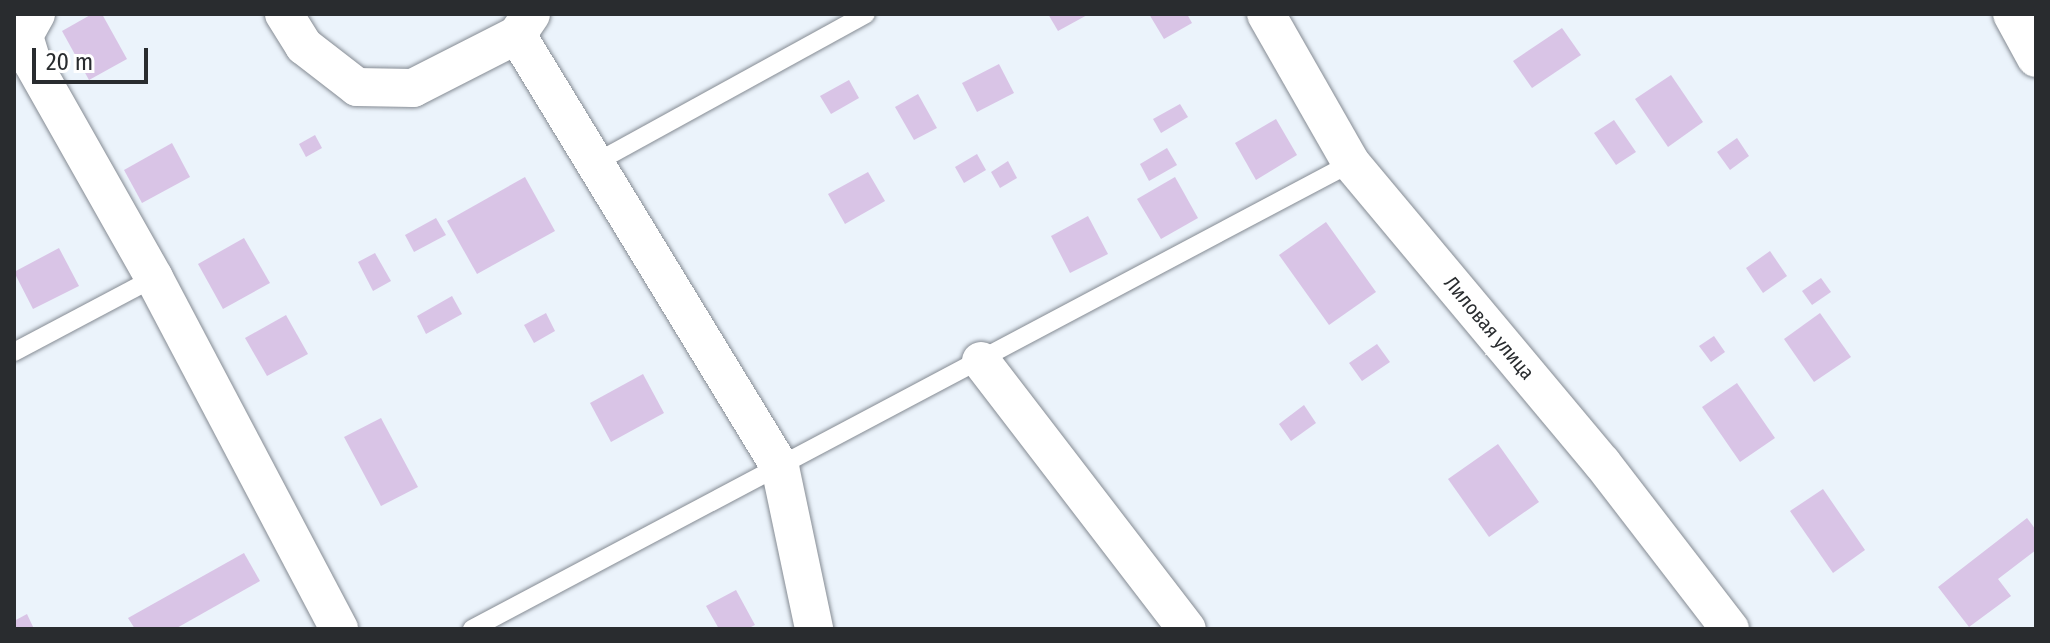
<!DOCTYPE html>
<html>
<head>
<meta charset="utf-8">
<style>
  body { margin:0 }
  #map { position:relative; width:2050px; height:643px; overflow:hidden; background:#ebf3fb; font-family:"Fira Sans Condensed",sans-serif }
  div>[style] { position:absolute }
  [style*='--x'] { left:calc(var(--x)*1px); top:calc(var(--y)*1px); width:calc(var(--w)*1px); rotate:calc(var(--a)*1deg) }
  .building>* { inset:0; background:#d9c4e6 }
  .roads { filter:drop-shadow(0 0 2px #858b93) drop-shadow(0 0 2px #858b93) }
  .service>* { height:18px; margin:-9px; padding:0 9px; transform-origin:9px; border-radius:9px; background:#fff }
  .minor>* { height:38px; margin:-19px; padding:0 19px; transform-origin:19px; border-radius:19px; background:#fff }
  span { translate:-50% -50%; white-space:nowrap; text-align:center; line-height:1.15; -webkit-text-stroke:8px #fff; paint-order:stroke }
  .street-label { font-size:20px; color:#292c2f }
  .frame { position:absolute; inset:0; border:16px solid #292c2f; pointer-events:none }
  .scale { position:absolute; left:32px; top:48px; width:116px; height:36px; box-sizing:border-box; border:4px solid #292c2f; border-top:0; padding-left:10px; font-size:24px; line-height:28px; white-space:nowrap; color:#292c2f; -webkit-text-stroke:6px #fff; paint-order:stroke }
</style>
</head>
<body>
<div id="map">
  <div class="building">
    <i style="clip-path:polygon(92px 14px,102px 14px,127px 59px,89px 80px,62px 31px)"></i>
    <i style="clip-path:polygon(1048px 14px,1089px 14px,1058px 31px)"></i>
    <i style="clip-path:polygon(1149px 14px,1187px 14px,1192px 23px,1164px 39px)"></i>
    <i style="clip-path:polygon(1562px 28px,1581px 55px,1532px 88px,1513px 61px)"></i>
    <i style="clip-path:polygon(999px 64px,1014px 93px,977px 112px,962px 83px)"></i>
    <i style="clip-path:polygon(1671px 75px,1703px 122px,1668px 147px,1635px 99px)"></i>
    <i style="clip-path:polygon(849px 80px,859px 98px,831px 114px,820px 96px)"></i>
    <i style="clip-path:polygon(918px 94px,937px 128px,914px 140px,895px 107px)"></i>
    <i style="clip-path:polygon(1180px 104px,1188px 117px,1161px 133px,1153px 119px)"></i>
    <i style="clip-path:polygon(1276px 119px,1297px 155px,1256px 180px,1235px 143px)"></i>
    <i style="clip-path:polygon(1614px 120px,1636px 152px,1616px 165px,1594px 133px)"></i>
    <i style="clip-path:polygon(315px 135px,322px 148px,306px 157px,299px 144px)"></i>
    <i style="clip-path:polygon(1737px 138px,1749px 156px,1730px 170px,1717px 152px)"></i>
    <i style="clip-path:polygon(172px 143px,190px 177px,142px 203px,124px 170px)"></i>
    <i style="clip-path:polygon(1167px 148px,1177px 165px,1149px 181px,1140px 164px)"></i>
    <i style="clip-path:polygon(977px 154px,986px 170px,964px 183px,955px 167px)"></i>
    <i style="clip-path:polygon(1008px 161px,1017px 178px,1000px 188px,991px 172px)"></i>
    <i style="clip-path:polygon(868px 172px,885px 201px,845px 224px,828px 194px)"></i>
    <i style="clip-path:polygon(525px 177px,555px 231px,477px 274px,447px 221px)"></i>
    <i style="clip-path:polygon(1175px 177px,1198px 218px,1161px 239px,1137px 199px)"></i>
    <i style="clip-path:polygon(1088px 216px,1108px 254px,1070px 273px,1051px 236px)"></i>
    <i style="clip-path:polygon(436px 218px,446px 235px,414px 252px,405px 235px)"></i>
    <i style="clip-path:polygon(1326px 222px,1376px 292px,1329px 325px,1279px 255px)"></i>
    <i style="clip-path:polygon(244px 238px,270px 283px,223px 309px,198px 264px)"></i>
    <i style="clip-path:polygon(59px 248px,79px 286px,33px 309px,14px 272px)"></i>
    <i style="clip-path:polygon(1770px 251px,1787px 276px,1763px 293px,1746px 268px)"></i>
    <i style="clip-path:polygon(375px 253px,391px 281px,373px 291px,358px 262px)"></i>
    <i style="clip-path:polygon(1821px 278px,1831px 292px,1812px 305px,1802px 291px)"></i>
    <i style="clip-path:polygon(452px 296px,462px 314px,426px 334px,417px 316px)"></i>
    <i style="clip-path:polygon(546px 313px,555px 331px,534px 343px,524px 325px)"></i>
    <i style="clip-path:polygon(1820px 313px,1851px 357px,1814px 382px,1784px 339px)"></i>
    <i style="clip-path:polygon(286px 315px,308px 354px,267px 376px,245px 338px)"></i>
    <i style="clip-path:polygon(1714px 336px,1725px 352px,1711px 362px,1699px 346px)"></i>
    <i style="clip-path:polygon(1377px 344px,1390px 362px,1362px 381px,1349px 363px)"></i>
    <i style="clip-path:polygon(643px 374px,664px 413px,611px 442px,590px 403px)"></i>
    <i style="clip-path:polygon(1737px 383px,1775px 438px,1740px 462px,1702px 407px)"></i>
    <i style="clip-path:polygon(1304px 405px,1316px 423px,1291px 441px,1279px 424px)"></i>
    <i style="clip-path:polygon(381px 418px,418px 487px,381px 506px,344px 437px)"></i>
    <i style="clip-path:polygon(1498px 444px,1539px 502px,1489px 537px,1448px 479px)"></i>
    <i style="clip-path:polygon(1823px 489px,1865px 550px,1833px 573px,1790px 511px)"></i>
    <i style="clip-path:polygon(2027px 518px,2036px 530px,2036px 550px,1998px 579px,2011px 596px,1969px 627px,1938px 587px)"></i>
    <i style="clip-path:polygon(244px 553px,260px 581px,175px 629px,135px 629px,128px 618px)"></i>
    <i style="clip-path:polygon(736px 590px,755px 625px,747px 629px,719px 629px,706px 606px)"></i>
    <i style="clip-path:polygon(27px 614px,34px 629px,14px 629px,14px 621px)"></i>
  </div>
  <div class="roads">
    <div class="service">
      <i style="--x:595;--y:163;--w:309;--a:-28.8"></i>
      <i style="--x:14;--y:352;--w:158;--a:-27.9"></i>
      <i style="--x:472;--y:629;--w:995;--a:-27.93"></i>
    </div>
    <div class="minor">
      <i style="--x:36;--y:14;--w:25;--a:119"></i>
      <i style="--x:24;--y:36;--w:27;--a:73"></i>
      <i style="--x:32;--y:62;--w:248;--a:60.5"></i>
      <i style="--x:154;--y:278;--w:397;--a:62.2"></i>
      <i style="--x:284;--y:14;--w:38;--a:58"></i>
      <i style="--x:304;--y:46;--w:67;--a:37.7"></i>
      <i style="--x:357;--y:87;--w:56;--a:1"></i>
      <i style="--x:413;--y:88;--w:117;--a:-27"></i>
      <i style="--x:517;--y:35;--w:25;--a:-56"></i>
      <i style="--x:1266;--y:14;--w:172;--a:60.3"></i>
      <i style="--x:1351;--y:163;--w:391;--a:50.1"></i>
      <i style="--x:1602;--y:463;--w:210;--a:52.4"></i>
      <i style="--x:2012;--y:14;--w:50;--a:61.4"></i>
      <i style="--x:517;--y:35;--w:506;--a:58.67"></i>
      <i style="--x:780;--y:467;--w:166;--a:78.1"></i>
      <i style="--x:981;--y:361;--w:338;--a:52.5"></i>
    </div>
  </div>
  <div class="street-label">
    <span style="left:1489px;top:328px;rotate:50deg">Лиловая улица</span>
  </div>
  <div class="frame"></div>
  <div class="scale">20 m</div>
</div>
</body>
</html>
